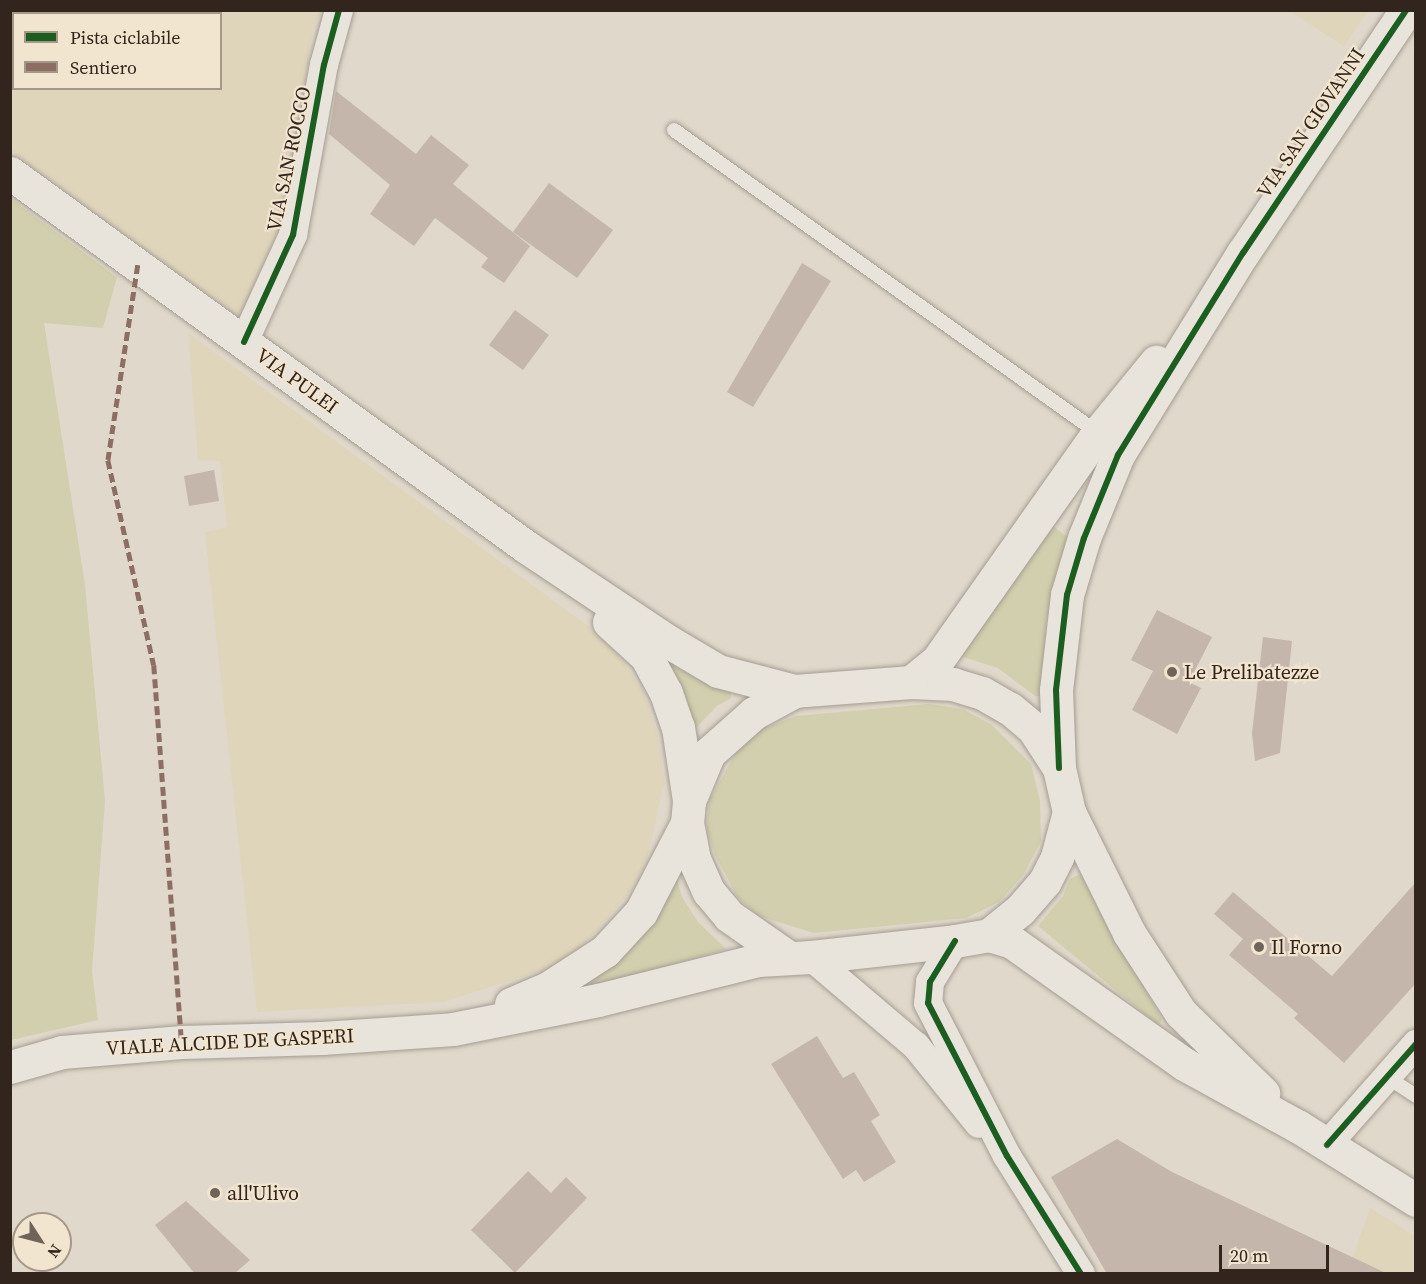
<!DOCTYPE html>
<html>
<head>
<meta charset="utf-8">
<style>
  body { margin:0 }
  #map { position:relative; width:1426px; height:1284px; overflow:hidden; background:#e0d8ca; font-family:"Source Serif 4",serif }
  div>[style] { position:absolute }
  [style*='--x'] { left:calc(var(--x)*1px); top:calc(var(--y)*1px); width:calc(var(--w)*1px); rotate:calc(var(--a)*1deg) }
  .farmland>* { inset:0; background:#dfd5bb }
  .green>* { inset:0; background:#d1cfad }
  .building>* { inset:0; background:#c4b6ab }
  .roads { filter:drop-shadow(0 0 2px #a59d93) drop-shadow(0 0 2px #a59d93) }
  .service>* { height:14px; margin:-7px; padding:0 7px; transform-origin:7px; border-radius:7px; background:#e8e3db }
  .minor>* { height:28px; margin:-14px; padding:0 14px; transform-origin:14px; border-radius:14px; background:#e8e3db }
  .tertiary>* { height:33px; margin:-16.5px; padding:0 16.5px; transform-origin:16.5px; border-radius:16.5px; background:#e8e3db }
  .secondary>* { height:33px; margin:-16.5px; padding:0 16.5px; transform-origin:16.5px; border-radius:16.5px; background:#e8e3db }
  .quiet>* { height:4.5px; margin-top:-2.25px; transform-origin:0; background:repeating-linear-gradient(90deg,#8d6e63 0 9px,transparent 0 13.5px) }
  .cycleway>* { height:6px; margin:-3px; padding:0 3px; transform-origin:3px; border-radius:3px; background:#1b5e20 }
  .dots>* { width:16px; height:16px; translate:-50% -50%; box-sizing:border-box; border:3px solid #f2e5cf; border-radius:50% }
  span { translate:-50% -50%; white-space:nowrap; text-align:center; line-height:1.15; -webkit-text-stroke:4.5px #f2e5cf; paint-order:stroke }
  .street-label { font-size:20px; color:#32251d }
  .poi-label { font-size:20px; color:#32251d }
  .left { translate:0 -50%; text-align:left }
  .frame { position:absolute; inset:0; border:12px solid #32251d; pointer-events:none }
  .legend { position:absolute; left:12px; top:12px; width:210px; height:78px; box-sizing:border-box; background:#f2e5cf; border:2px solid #a59888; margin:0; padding:8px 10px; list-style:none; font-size:18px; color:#32251d }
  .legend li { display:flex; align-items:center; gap:12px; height:30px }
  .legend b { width:30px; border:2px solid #a59888 }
  .north { position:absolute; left:12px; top:1212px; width:60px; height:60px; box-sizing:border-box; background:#f2e5cf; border:2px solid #a59888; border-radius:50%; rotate:126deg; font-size:16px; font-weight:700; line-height:24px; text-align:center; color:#32251d }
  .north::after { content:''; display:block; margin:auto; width:21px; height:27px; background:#6f645a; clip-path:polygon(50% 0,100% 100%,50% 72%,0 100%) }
  .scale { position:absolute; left:1219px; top:1245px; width:110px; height:27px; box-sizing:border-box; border:3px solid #32251d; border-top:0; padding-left:8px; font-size:18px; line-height:21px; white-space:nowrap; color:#32251d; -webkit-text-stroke:4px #f2e5cf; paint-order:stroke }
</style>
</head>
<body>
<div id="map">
  <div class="farmland">
    <i style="clip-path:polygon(evenodd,11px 11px,322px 11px,313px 28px,283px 218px,269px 259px,245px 306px,236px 315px,11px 150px,11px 11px,14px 14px,220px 14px,220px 88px,14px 88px,14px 14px)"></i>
    <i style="clip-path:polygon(1289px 11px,1368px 11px,1344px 46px)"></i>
    <i style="clip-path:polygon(188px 333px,595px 631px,625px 664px,645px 695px,658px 737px,664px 783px,648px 855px,632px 890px,604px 922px,580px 949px,550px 968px,443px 1002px,257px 1012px,205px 532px,227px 527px,220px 461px,198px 460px)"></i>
    <i style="clip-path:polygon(1370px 1208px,1415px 1236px,1415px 1273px,1347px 1274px)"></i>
  </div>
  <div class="green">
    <i style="clip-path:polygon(11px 199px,117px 277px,103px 328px,44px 323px,85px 585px,105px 801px,92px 971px,98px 1020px,11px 1040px)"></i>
    <i style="clip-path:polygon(1052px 525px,1067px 537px,1046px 621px,1043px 696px,1035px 696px,998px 668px,960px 656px)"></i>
    <i style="clip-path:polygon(671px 661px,688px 673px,731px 689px,731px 698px,717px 706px,690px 734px,667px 666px)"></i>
    <i style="clip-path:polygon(929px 704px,962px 709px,992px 725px,1031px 764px,1040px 801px,1041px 841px,1024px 874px,999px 902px,966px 918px,814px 933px,759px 916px,738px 898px,715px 855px,707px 830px,709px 801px,737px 751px,761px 729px,796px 716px)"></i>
    <i style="clip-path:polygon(1080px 874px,1162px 1019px,1159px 1026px,1038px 926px,1063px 896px,1070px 879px)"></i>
    <i style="clip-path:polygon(676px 877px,682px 897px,698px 922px,726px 949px,595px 988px,586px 980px)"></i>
  </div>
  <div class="building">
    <i style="clip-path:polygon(336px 91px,416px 154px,431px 135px,469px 165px,453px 184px,530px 246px,504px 283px,481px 267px,488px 258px,435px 218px,414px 246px,370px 214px,390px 185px,329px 134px)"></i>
    <i style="clip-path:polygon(549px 183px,613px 230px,577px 278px,513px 232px)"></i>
    <i style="clip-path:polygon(802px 263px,831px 281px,753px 407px,727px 392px)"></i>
    <i style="clip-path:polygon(515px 310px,549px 335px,523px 370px,489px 345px)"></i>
    <i style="clip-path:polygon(214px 470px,219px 501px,189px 506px,184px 476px)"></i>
    <i style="clip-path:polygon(1157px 610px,1212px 637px,1189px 682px,1201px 688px,1177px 734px,1132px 710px,1153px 671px,1131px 660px)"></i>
    <i style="clip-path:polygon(1263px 637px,1292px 641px,1280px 753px,1255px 761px,1252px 733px)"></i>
    <i style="clip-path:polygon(1416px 882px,1416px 983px,1344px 1063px,1294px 1018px,1298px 1014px,1229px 955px,1243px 939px,1214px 914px,1233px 892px,1332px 976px)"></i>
    <i style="clip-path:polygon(817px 1036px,843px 1078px,854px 1072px,880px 1115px,871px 1121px,896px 1162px,864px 1182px,856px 1170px,843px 1179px,771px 1064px)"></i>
    <i style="clip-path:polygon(1117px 1139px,1172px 1172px,1388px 1274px,1107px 1274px,1051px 1177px)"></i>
    <i style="clip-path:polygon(528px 1171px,551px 1193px,566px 1177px,587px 1198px,515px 1273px,471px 1230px)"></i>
    <i style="clip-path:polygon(186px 1201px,250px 1260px,234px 1274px,195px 1274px,155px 1225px)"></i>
  </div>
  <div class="roads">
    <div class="service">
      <i style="--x:674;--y:130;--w:521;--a:35.55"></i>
      <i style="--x:1387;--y:1077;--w:35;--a:33"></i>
    </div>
    <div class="minor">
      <i style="--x:244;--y:342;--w:118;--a:-65.4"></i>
      <i style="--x:293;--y:235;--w:173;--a:-79.7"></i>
      <i style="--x:324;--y:65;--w:57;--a:-74.7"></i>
      <i style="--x:955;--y:941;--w:48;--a:121.4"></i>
      <i style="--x:930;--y:982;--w:21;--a:95"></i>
      <i style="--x:928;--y:1003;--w:172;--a:62.7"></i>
      <i style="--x:1007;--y:1156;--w:139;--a:57.9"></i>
      <i style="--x:811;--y:957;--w:138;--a:40.3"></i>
      <i style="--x:916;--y:1046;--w:100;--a:51.1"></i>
      <i style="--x:1327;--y:1145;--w:135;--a:-48.6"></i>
    </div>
    <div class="tertiary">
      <i style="--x:911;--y:682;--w:33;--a:-39"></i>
      <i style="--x:937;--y:661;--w:279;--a:-54.8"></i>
      <i style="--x:1098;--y:433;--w:92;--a:-50.8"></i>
      <i style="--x:1059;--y:768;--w:78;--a:-92.2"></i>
      <i style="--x:1056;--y:690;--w:96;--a:-83.4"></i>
      <i style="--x:1067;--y:595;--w:59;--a:-73.4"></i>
      <i style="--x:1084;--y:538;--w:90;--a:-67.7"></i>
      <i style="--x:1118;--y:455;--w:238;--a:-58.3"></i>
      <i style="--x:1243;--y:253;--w:293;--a:-56.1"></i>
    </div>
    <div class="secondary">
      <i style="--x:10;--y:173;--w:636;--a:35.91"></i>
      <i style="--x:525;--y:546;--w:173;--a:33.7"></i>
      <i style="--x:669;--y:642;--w:57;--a:30.6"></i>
      <i style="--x:718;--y:671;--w:80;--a:14.6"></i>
      <i style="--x:609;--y:622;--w:50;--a:42.6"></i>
      <i style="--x:646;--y:656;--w:42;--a:61.6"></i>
      <i style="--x:666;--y:693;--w:36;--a:71"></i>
      <i style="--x:678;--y:727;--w:75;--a:81.5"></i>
      <i style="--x:1069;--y:812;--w:135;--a:63.6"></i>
      <i style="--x:1129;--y:933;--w:95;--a:57"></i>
      <i style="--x:1181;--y:1013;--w:115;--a:44.3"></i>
      <i style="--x:989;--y:935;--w:24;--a:17"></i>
      <i style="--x:1012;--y:942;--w:211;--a:35.3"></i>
      <i style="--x:1184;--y:1064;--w:131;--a:28.7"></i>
      <i style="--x:1299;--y:1127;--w:138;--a:32"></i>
      <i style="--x:511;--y:1004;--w:40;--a:-23.4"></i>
      <i style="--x:548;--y:988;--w:68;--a:-33"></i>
      <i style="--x:605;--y:951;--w:53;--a:-47.3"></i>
      <i style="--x:641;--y:912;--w:100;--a:-62.7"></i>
      <i style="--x:10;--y:1067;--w:54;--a:-16.1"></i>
      <i style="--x:62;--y:1052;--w:120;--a:-4.8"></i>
      <i style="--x:182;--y:1042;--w:140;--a:-1.6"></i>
      <i style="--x:322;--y:1038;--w:131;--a:-3.9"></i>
      <i style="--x:453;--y:1029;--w:148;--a:-11.3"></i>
      <i style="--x:598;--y:1000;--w:165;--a:-14"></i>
      <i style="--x:758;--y:960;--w:53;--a:-3.2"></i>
      <i style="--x:811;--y:957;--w:145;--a:-6.3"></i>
      <i style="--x:955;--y:941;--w:35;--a:-10"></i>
      <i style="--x:989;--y:935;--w:40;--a:-39"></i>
      <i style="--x:1020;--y:910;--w:38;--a:-49"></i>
      <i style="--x:1045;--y:881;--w:27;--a:-63"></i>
      <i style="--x:1057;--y:857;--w:47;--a:-75.1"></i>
      <i style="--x:1069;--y:812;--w:45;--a:-102.8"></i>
      <i style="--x:1059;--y:768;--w:48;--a:-123"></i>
      <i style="--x:1033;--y:728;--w:30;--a:-140"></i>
      <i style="--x:1010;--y:709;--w:32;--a:-150"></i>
      <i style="--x:982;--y:693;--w:30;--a:-163"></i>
      <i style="--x:953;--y:684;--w:42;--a:-177.3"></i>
      <i style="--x:911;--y:682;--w:116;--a:175.6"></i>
      <i style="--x:795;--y:691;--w:47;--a:151.8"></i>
      <i style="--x:754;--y:713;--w:60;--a:138.4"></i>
      <i style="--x:709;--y:753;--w:52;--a:112.6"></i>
      <i style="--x:689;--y:801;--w:22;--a:95"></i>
      <i style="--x:687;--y:823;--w:37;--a:79"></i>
      <i style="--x:694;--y:859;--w:36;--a:66"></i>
      <i style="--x:709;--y:892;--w:31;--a:50"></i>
      <i style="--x:729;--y:916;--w:72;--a:34.8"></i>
    </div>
  </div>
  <div class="quiet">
    <i style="--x:138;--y:265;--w:197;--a:98.7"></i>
    <i style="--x:108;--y:460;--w:210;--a:77.4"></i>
    <i style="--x:154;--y:665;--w:378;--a:85.8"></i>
  </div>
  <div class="cycleway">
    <i style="--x:244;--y:342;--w:118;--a:-65.4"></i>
    <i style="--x:293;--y:235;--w:173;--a:-79.7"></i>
    <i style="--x:324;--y:65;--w:57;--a:-74.7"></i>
    <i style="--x:1059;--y:768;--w:78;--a:-92.2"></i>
    <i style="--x:1056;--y:690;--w:96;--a:-83.4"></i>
    <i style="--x:1067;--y:595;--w:59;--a:-73.4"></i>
    <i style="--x:1084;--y:538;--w:90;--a:-67.7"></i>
    <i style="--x:1118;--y:455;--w:238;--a:-58.3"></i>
    <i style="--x:1243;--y:253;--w:293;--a:-56.1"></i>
    <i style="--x:955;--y:941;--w:48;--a:121.4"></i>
    <i style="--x:930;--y:982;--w:21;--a:95"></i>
    <i style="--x:928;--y:1003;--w:172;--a:62.7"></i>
    <i style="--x:1007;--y:1156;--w:139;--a:57.9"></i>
    <i style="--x:1327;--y:1145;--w:135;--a:-48.6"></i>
  </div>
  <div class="dots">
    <i style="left:1172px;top:672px;background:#6f645a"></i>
    <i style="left:1259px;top:947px;background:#6f645a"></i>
    <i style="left:215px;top:1193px;background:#6f645a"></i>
  </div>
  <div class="street-label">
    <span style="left:1311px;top:123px;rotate:-56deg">VIA SAN GIOVANNI</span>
    <span style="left:289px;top:159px;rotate:-78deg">VIA SAN ROCCO</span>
    <span style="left:297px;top:381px;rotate:36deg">VIA PULEI</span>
    <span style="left:230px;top:1042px;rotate:-3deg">VIALE ALCIDE DE GASPERI</span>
  </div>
  <div class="poi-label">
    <span class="left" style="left:1184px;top:672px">Le Prelibatezze</span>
    <span class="left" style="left:1271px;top:947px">Il Forno</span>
    <span class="left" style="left:227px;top:1193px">all'Ulivo</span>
  </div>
  <div class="frame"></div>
  <ul class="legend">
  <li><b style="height:8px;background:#1b5e20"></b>Pista ciclabile</li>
  <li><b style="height:8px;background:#8d6e63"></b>Sentiero</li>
  </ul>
  <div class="north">N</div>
  <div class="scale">20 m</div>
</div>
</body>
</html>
